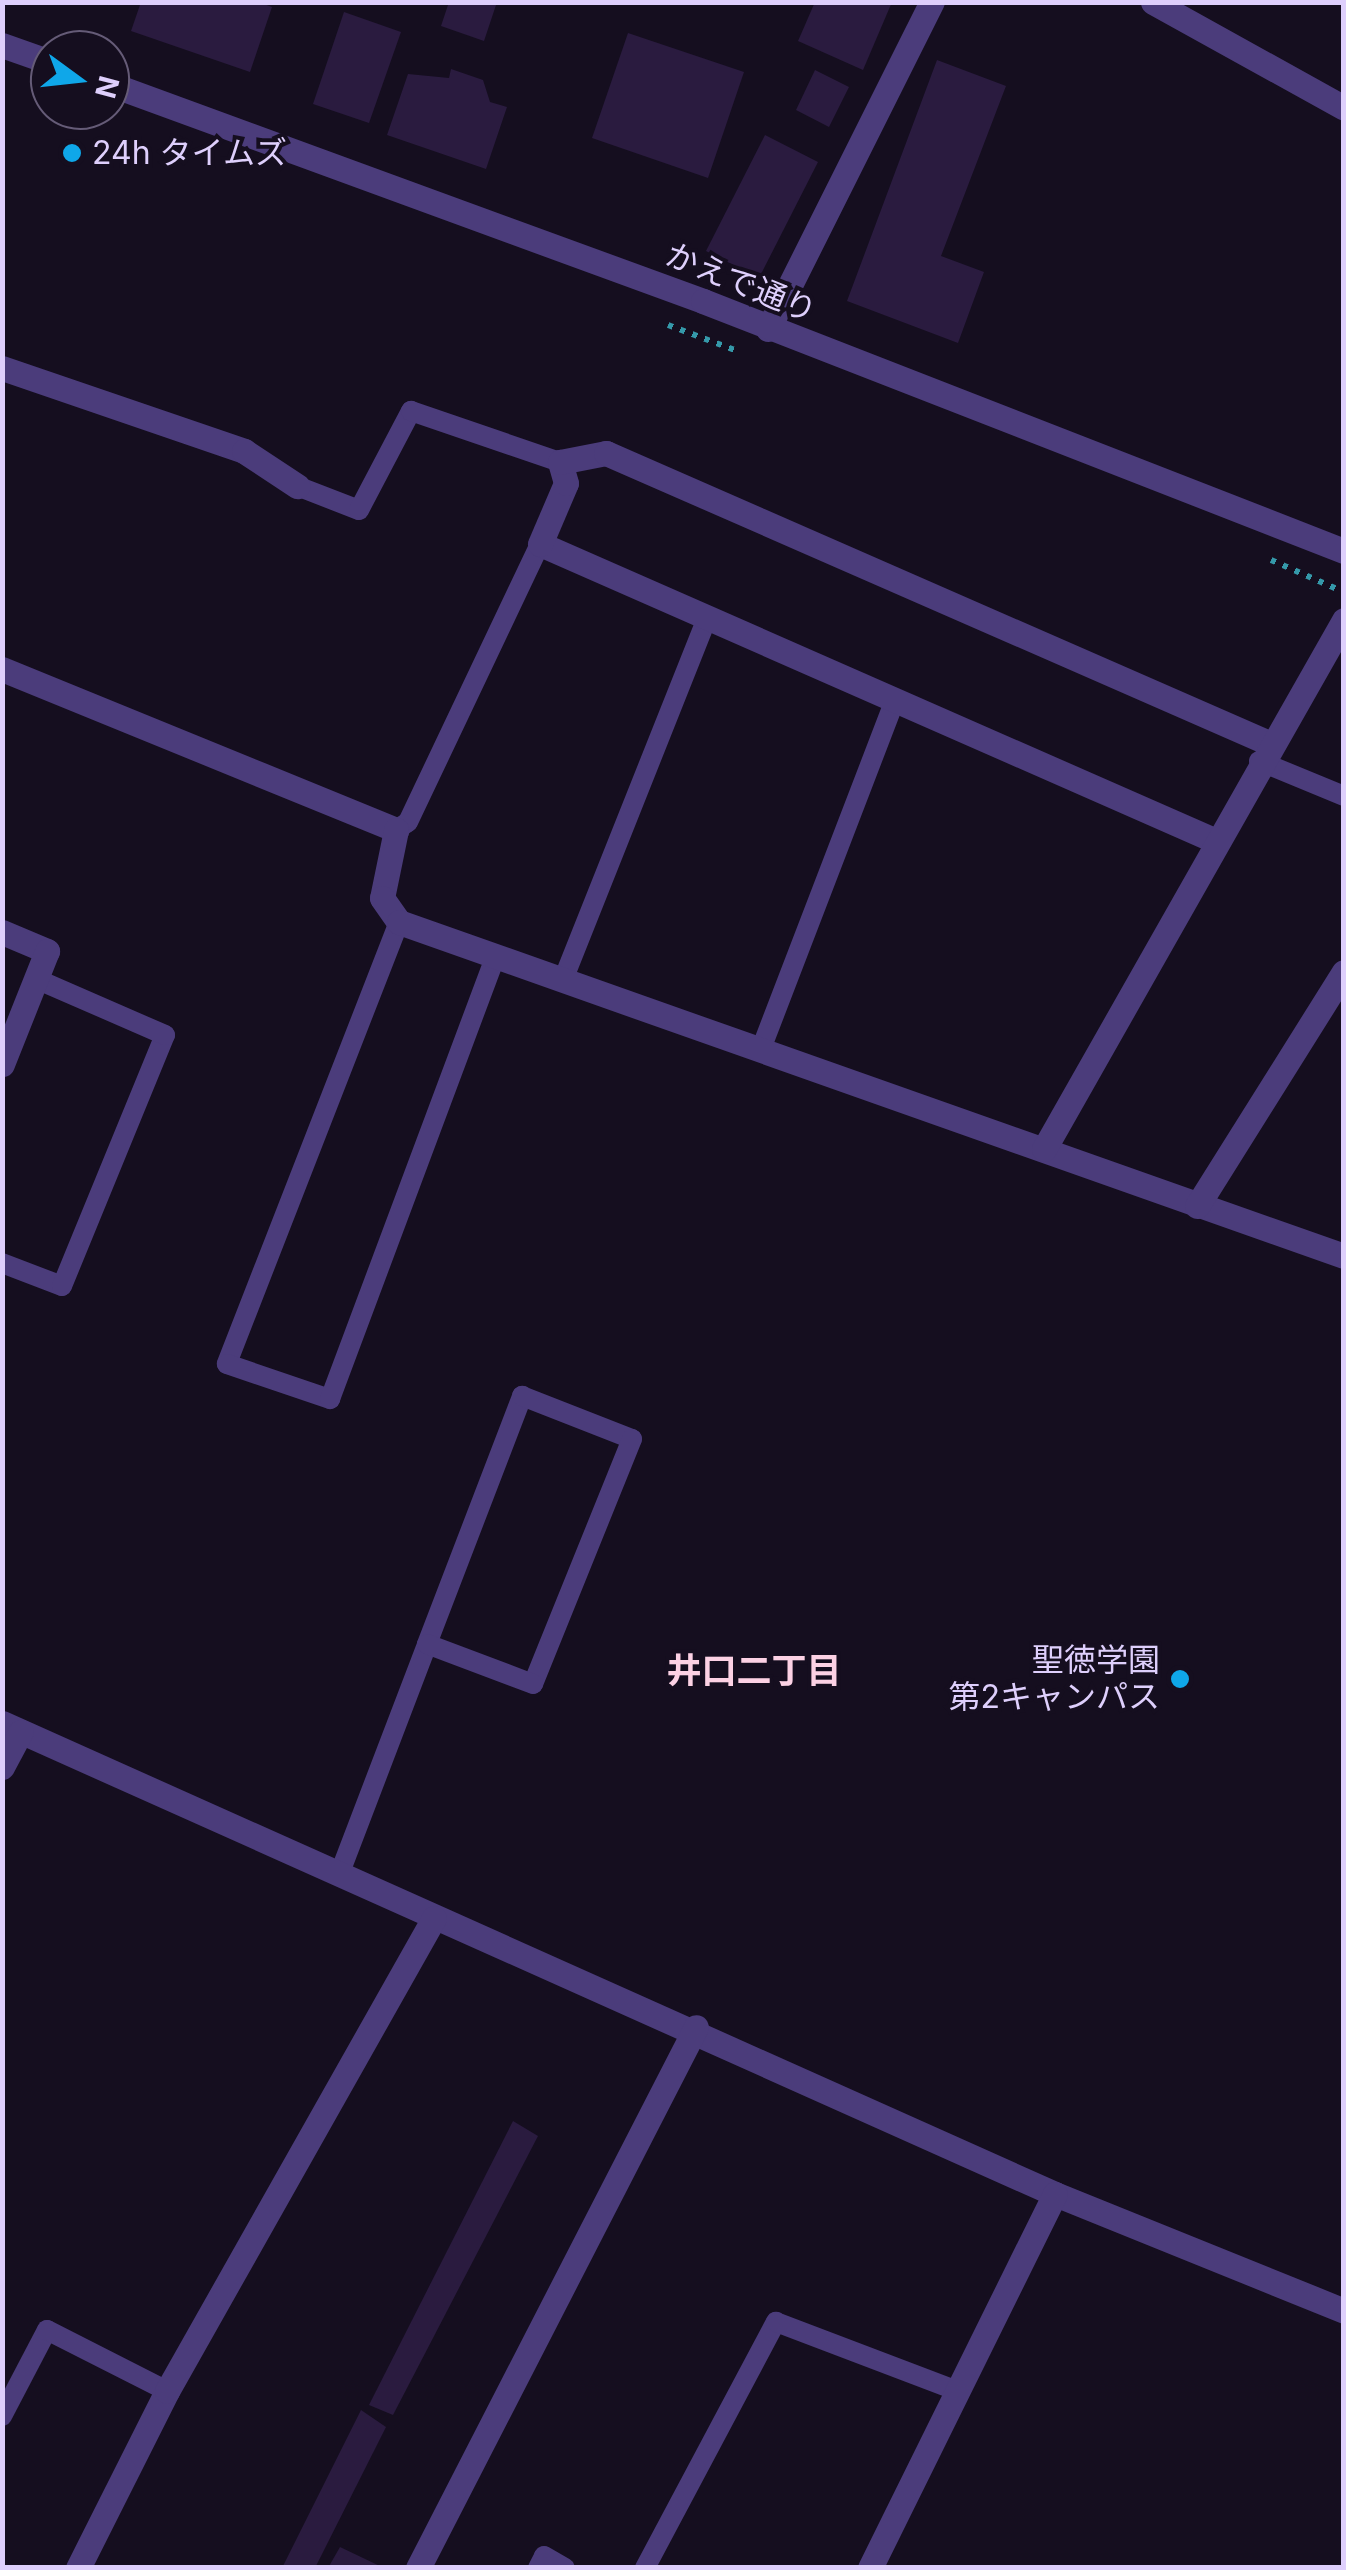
<!DOCTYPE html>
<html>
<head>
<meta charset="utf-8">
<style>
  body { margin:0 }
  #map { position:relative; width:1346px; height:2570px; overflow:hidden; background:#150e1f; font-family:Inter,"Noto Sans JP",sans-serif }
  div>[style] { position:absolute }
  [style*='--x'] { left:calc(var(--x)*1px); top:calc(var(--y)*1px); width:calc(var(--w)*1px); rotate:calc(var(--a)*1deg) }
  .building>* { inset:0; background:#2a1b3f }
  .path>* { height:6px; margin-top:-3px; transform-origin:0; background:repeating-linear-gradient(90deg,#3599aa 0 5px,transparent 0 13px) }
  .service>* { height:20px; margin:-10px; padding:0 10px; transform-origin:10px; border-radius:10px; background:#4b3c7b }
  .minor>* { height:25px; margin:-12.5px; padding:0 12.5px; transform-origin:12.5px; border-radius:12.5px; background:#4b3c7b }
  .tertiary>* { height:25px; margin:-12.5px; padding:0 12.5px; transform-origin:12.5px; border-radius:12.5px; background:#4b3c7b }
  .dots>* { width:28px; height:28px; translate:-50% -50%; box-sizing:border-box; border:5px solid #150e1f; border-radius:50% }
  span { translate:-50% -50%; white-space:nowrap; text-align:center; line-height:1.15; -webkit-text-stroke:8px #150e1f; paint-order:stroke }
  .poi-label { font-size:32px; color:#decffc }
  .left { translate:0 -50%; text-align:left }
  .right { translate:-100% -50%; text-align:right }
  .street-label { font-size:32px; color:#decffc }
  .neighbourhood-label { font-size:35px; color:#fcd1e4; font-weight:700 }
  .frame { position:absolute; inset:0; border:5px solid #decffc; pointer-events:none }
  .north { position:absolute; left:30px; top:30px; width:100px; height:100px; box-sizing:border-box; background:#150e1f; border:2px solid #655b77; border-radius:50%; rotate:105deg; font-size:28px; font-weight:700; line-height:40px; text-align:center; color:#decffc }
  .north::after { content:''; display:block; margin:auto; width:35px; height:45px; background:#0fa7e9; clip-path:polygon(50% 0,100% 100%,50% 72%,0 100%) }
</style>
</head>
<body>
<div id="map">
  <div class="building">
    <i style="clip-path:polygon(141px 2px,258px 2px,272px 7px,250px 72px,131px 31px)"></i>
    <i style="clip-path:polygon(449px 2px,497px 2px,484px 41px,441px 26px)"></i>
    <i style="clip-path:polygon(815px 2px,892px 2px,863px 70px,798px 41px)"></i>
    <i style="clip-path:polygon(344px 12px,401px 32px,369px 123px,313px 104px)"></i>
    <i style="clip-path:polygon(628px 33px,744px 72px,708px 178px,592px 138px)"></i>
    <i style="clip-path:polygon(937px 60px,1006px 86px,941px 256px,984px 272px,958px 343px,847px 301px)"></i>
    <i style="clip-path:polygon(451px 69px,483px 80px,490px 102px,507px 107px,486px 169px,387px 135px,408px 74px,449px 78px)"></i>
    <i style="clip-path:polygon(815px 70px,849px 87px,829px 127px,796px 110px)"></i>
    <i style="clip-path:polygon(765px 135px,818px 162px,759px 278px,706px 251px)"></i>
    <i style="clip-path:polygon(513px 2121px,538px 2136px,393px 2415px,369px 2405px)"></i>
    <i style="clip-path:polygon(361px 2410px,386px 2427px,315px 2568px,282px 2568px)"></i>
    <i style="clip-path:polygon(340px 2547px,384px 2568px,328px 2568px)"></i>
  </div>
  <div class="path">
    <i style="--x:74;--y:40;--w:29;--a:20"></i>
    <i style="--x:668;--y:325;--w:72;--a:20.5"></i>
    <i style="--x:1271;--y:560;--w:72;--a:23.7"></i>
  </div>
  <div class="service">
    <i style="--x:297;--y:486;--w:66;--a:21.2"></i>
    <i style="--x:359;--y:510;--w:112;--a:-62.3"></i>
    <i style="--x:411;--y:411;--w:157;--a:18.9"></i>
    <i style="--x:1259;--y:761;--w:92;--a:22.4"></i>
    <i style="--x:396;--y:830;--w:14;--a:-34"></i>
    <i style="--x:408;--y:822;--w:308;--a:-64.6"></i>
    <i style="--x:399;--y:922;--w:474;--a:111.3"></i>
    <i style="--x:227;--y:1364;--w:109;--a:18.8"></i>
    <i style="--x:330;--y:1399;--w:473;--a:-69.5"></i>
    <i style="--x:563;--y:980;--w:390;--a:-68.3"></i>
    <i style="--x:761;--y:1049;--w:372;--a:-69"></i>
    <i style="--x:2;--y:1263;--w:64;--a:21"></i>
    <i style="--x:62;--y:1286;--w:271;--a:-67.7"></i>
    <i style="--x:165;--y:1035;--w:141;--a:-156.5"></i>
    <i style="--x:339;--y:1875;--w:247;--a:-69.1"></i>
    <i style="--x:427;--y:1644;--w:266;--a:-69"></i>
    <i style="--x:522;--y:1396;--w:118;--a:21.4"></i>
    <i style="--x:632;--y:1439;--w:264;--a:112"></i>
    <i style="--x:533;--y:1684;--w:113;--a:-159.3"></i>
    <i style="--x:2;--y:2416;--w:97;--a:-62.4"></i>
    <i style="--x:47;--y:2330;--w:135;--a:26.9"></i>
    <i style="--x:538;--y:2568;--w:13;--a:-63"></i>
    <i style="--x:544;--y:2556;--w:24;--a:30"></i>
    <i style="--x:645;--y:2568;--w:279;--a:-62"></i>
    <i style="--x:776;--y:2322;--w:195;--a:20.8"></i>
  </div>
  <div class="minor">
    <i style="--x:1153;--y:2;--w:218;--a:29"></i>
    <i style="--x:768;--y:329;--w:366;--a:-63.4"></i>
    <i style="--x:2;--y:368;--w:256;--a:18.9"></i>
    <i style="--x:244;--y:451;--w:64;--a:33.4"></i>
    <i style="--x:2;--y:669;--w:426;--a:22.2"></i>
    <i style="--x:396;--y:830;--w:69;--a:101.6"></i>
    <i style="--x:382;--y:898;--w:29;--a:55"></i>
    <i style="--x:399;--y:922;--w:1002;--a:19.47"></i>
    <i style="--x:1216;--y:841;--w:738;--a:-156.28"></i>
    <i style="--x:540;--y:544;--w:66;--a:-66.9"></i>
    <i style="--x:566;--y:483;--w:22;--a:-106"></i>
    <i style="--x:560;--y:462;--w:47;--a:-11.1"></i>
    <i style="--x:606;--y:453;--w:726;--a:23.63"></i>
    <i style="--x:2;--y:932;--w:49;--a:22.9"></i>
    <i style="--x:47;--y:951;--w:122;--a:111.7"></i>
    <i style="--x:1044;--y:1149;--w:608;--a:-60.44"></i>
    <i style="--x:1197;--y:1206;--w:276;--a:-57.9"></i>
    <i style="--x:2;--y:1723;--w:1154;--a:24.1"></i>
    <i style="--x:1055;--y:2194;--w:312;--a:22"></i>
    <i style="--x:2;--y:1767;--w:40;--a:-62"></i>
    <i style="--x:78;--y:2568;--w:198;--a:-63.3"></i>
    <i style="--x:167;--y:2391;--w:543;--a:-60.56"></i>
    <i style="--x:418;--y:2568;--w:608;--a:-62.8"></i>
    <i style="--x:870;--y:2568;--w:417;--a:-63.7"></i>
  </div>
  <div class="tertiary">
    <i style="--x:2;--y:45;--w:51;--a:19.5"></i>
    <i style="--x:110;--y:84;--w:631;--a:20.1"></i>
    <i style="--x:703;--y:301;--w:688;--a:21.31"></i>
  </div>
  <div class="dots">
    <i style="left:72px;top:153px;background:#0fa7e9"></i>
    <i style="left:1180px;top:1679px;background:#0fa7e9"></i>
  </div>
  <div class="poi-label">
    <span class="left" style="left:92px;top:153px">24h タイムズ</span>
    <span class="right" style="left:1160px;top:1679px">聖徳学園<br>第2キャンパス</span>
  </div>
  <div class="street-label">
    <span style="left:741px;top:283px;rotate:22deg">かえで通り</span>
  </div>
  <div class="neighbourhood-label">
    <span style="left:754px;top:1670px">井口二丁目</span>
  </div>
  <div class="frame"></div>
  <div class="north">N</div>
</div>
</body>
</html>
